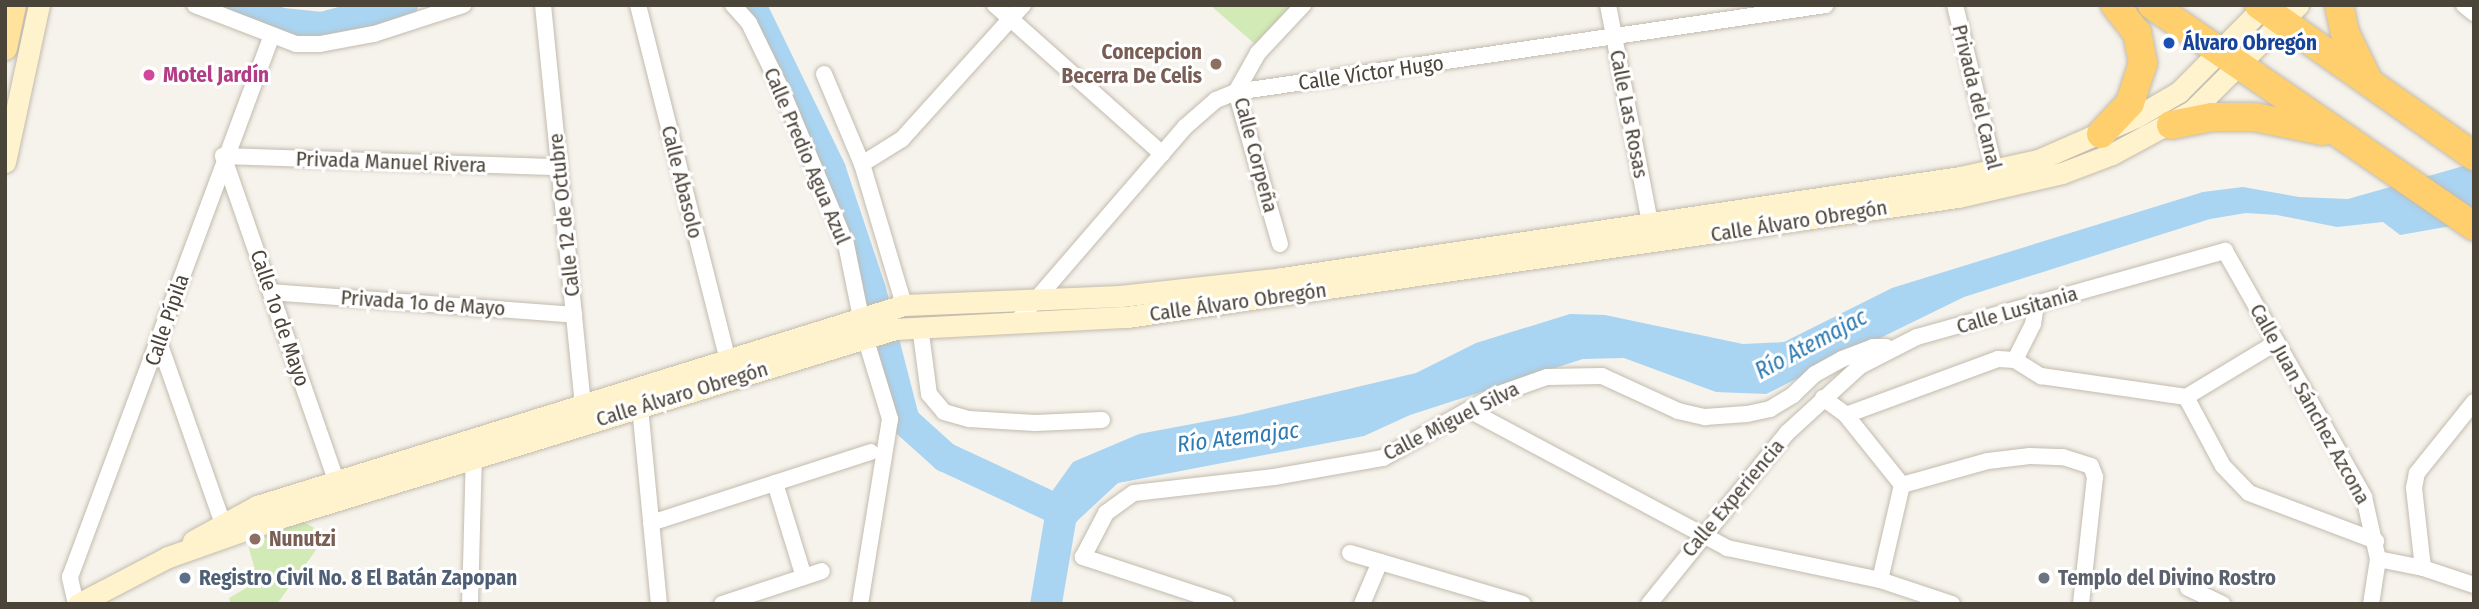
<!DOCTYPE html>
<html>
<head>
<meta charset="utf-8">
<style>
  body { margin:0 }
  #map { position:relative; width:2479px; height:609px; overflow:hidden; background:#f6f3ec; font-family:"Fira Sans Condensed",sans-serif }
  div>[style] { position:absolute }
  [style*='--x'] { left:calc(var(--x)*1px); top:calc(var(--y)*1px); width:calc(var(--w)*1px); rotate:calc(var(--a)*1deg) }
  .green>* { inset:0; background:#d2eab5 }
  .water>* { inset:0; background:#a9d4f2 }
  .river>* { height:30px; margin:-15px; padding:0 15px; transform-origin:15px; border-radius:15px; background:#a9d4f2 }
  .roads { filter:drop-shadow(0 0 2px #c2bbae) drop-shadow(0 0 2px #c2bbae) }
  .street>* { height:16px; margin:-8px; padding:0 8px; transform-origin:8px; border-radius:8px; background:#fff }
  .secondary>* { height:21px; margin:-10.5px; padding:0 10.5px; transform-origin:10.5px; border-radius:10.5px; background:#fff3cd }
  .primary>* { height:24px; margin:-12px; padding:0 12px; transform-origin:12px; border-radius:12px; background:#ffe39c }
  .highway>* { height:28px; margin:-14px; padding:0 14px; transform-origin:14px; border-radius:14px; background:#ffcf6e }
  .dots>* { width:19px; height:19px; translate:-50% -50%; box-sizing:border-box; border:4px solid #fff; border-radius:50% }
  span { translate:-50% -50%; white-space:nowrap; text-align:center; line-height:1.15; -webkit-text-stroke:6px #fff; paint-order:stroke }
  .transit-label { font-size:21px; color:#164399; font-weight:700 }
  .left { translate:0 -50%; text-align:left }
  .education-label { font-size:21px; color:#785e54; font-weight:700 }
  .right { translate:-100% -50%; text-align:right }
  .street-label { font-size:21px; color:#4b4439 }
  .hotel-label { font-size:21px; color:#b23c85; font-weight:700 }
  .service-label { font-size:21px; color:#4e5e75; font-weight:700 }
  .worship-label { font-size:21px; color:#5b616d; font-weight:700 }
  .water-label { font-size:23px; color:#2e7ab2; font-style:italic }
  .frame { position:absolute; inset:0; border:7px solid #4b4439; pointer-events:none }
</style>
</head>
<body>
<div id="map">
  <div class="green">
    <i style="clip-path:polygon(1210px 5px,1292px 5px,1256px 45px)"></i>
    <i style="clip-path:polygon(299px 519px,321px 532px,316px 550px,277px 604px,231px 604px,229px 598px,258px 581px,248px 545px)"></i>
  </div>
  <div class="water">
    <i style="clip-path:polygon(2474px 163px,2474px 222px,2400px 235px,2383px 222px,2337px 227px,2277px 215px,2246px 213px,2210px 219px,1964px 297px,1766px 394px,1716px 392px,1624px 358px,1583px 359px,1410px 415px,1364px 436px,1118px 483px,1076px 522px,1062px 604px,1030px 604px,1048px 497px,1073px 462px,1139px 434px,1240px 415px,1416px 373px,1476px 343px,1570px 314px,1605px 315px,1743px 344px,1784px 342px,1892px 288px,2203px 192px,2243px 187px,2299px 197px,2348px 199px)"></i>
  </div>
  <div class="river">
    <i style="--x:235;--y:5;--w:50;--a:21"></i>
    <i style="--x:282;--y:23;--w:40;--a:5.7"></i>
    <i style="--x:322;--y:27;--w:84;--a:-15.2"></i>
    <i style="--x:751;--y:5;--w:183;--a:64.1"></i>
    <i style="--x:831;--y:170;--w:126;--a:71.6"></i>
    <i style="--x:871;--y:290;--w:135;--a:75.5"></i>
    <i style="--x:905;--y:421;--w:54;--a:42"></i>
    <i style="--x:945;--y:457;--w:132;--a:25"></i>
  </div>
  <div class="roads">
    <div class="street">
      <i style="--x:195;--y:5;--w:108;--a:21.1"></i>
      <i style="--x:296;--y:44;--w:24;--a:0"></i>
      <i style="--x:320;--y:44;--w:55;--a:-10.5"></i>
      <i style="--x:374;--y:34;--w:94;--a:-18"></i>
      <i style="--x:543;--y:5;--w:411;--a:84.3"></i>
      <i style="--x:638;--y:5;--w:364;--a:75.8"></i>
      <i style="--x:733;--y:5;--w:24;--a:48"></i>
      <i style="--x:749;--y:23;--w:76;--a:64.1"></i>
      <i style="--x:782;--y:91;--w:166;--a:67.3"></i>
      <i style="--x:846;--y:244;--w:95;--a:78.5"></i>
      <i style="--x:865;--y:337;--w:86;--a:73"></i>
      <i style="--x:890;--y:419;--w:187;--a:99.2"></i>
      <i style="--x:995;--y:5;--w:224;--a:41.7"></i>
      <i style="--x:1608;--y:5;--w:222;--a:79.1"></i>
      <i style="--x:1955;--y:5;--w:180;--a:76.5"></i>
      <i style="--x:2464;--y:5;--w:13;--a:39"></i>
      <i style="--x:824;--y:74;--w:98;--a:67.1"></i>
      <i style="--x:862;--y:164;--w:147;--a:73.4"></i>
      <i style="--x:862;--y:164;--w:47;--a:-32"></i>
      <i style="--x:902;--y:139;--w:181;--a:-47.9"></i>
      <i style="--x:1280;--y:244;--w:158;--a:-106.1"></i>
      <i style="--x:1236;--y:92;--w:45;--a:-60.6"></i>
      <i style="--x:1258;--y:53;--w:66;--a:-46.8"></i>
      <i style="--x:271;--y:292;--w:304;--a:4.3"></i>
      <i style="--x:1015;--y:324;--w:260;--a:-49.2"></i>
      <i style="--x:1185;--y:127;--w:41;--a:-41.1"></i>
      <i style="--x:1216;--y:100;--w:22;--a:-22"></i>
      <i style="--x:1236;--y:92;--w:596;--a:-8.39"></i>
      <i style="--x:920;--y:326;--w:69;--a:82.5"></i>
      <i style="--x:929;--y:394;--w:23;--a:50"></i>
      <i style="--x:944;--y:412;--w:26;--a:16"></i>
      <i style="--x:969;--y:419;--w:66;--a:3.5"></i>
      <i style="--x:1035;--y:423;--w:67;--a:-2.6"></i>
      <i style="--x:160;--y:345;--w:201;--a:70.6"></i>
      <i style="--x:2015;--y:360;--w:40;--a:-63.4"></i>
      <i style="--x:2033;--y:324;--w:19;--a:-81"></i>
      <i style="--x:2186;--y:397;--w:78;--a:61.8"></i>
      <i style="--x:2223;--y:466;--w:37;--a:46"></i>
      <i style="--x:2249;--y:493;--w:136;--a:20.7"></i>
      <i style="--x:2186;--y:397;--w:106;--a:-31.1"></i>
      <i style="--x:1823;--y:398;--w:29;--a:36"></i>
      <i style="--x:1846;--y:415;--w:90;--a:51.3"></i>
      <i style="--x:640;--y:407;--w:198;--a:84.5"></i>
      <i style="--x:1469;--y:410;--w:293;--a:28.1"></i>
      <i style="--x:1727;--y:548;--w:156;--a:11.8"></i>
      <i style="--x:1880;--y:580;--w:76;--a:18.4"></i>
      <i style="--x:1846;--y:415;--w:162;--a:-20.2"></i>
      <i style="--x:1998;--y:359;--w:17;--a:3"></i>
      <i style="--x:2015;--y:360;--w:31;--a:32"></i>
      <i style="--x:2041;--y:376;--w:147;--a:8.2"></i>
      <i style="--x:336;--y:480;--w:343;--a:-109.2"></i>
      <i style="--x:223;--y:156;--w:336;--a:1.9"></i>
      <i style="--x:775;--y:483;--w:98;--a:72.9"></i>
      <i style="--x:1902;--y:485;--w:89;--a:-15.6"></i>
      <i style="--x:1988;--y:461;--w:42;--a:-6.8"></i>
      <i style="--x:2030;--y:456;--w:33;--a:2"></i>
      <i style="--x:2063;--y:457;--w:29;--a:18"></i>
      <i style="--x:2091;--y:466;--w:12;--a:70"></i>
      <i style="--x:2095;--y:477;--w:128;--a:96.3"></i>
      <i style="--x:651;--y:523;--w:231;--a:-17.9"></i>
      <i style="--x:1350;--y:553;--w:180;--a:16.4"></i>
      <i style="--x:2378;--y:559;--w:46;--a:11.3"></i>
      <i style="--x:2423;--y:568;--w:54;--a:18.4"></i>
      <i style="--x:2423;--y:568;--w:81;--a:-96.4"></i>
      <i style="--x:2414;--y:488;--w:15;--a:-79"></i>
      <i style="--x:2417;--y:473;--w:91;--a:-51.2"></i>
      <i style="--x:1880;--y:580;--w:98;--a:-77"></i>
      <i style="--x:2188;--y:588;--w:38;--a:25"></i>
      <i style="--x:76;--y:604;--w:28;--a:-103"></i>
      <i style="--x:70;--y:577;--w:578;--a:-69.56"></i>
      <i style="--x:470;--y:604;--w:154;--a:-88.5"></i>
      <i style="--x:722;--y:604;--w:105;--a:-18.3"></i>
      <i style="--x:1226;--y:604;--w:151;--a:-161.8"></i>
      <i style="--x:1083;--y:557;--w:50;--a:-62.4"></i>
      <i style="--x:1106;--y:513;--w:34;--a:-36"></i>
      <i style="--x:1134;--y:493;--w:141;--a:-6.5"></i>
      <i style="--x:1274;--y:477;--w:111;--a:-9.9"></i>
      <i style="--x:1383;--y:458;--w:126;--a:-29.4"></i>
      <i style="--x:1493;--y:396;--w:57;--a:-19.4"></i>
      <i style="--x:1547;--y:377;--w:55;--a:-1"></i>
      <i style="--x:1602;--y:376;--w:84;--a:24.7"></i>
      <i style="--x:1678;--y:411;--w:28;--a:13"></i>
      <i style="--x:1705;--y:417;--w:42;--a:-4.1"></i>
      <i style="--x:1747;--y:414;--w:24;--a:-12"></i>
      <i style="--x:1770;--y:409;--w:27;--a:-31"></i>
      <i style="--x:1793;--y:395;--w:30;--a:-44"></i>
      <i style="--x:1815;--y:374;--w:31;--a:-29"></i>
      <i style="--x:1842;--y:359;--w:33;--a:-21"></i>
      <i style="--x:1873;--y:347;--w:13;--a:0"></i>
      <i style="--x:1362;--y:604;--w:46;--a:-66.8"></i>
      <i style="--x:1649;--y:604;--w:220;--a:-51.1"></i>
      <i style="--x:1787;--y:433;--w:99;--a:-42.5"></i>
      <i style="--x:1860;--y:366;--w:64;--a:-27"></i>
      <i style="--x:1917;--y:337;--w:320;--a:-15.6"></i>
      <i style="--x:2225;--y:251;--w:283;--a:60.5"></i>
      <i style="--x:2364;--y:497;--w:64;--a:77.3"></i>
      <i style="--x:2378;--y:559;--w:46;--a:98.8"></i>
    </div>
    <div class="secondary">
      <i style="--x:5;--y:162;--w:161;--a:-77.8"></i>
      <i style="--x:193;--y:541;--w:73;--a:-28.7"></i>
      <i style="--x:257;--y:506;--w:678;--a:-17.26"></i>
      <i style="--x:904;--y:305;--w:216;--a:-2.4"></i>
      <i style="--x:1120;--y:296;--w:163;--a:-6.3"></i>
      <i style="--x:1282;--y:278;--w:685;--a:-8.47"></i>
      <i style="--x:1960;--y:177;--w:80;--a:-12.3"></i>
      <i style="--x:2038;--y:160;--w:107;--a:-23.7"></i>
      <i style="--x:2136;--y:117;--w:50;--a:-30.2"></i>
      <i style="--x:2179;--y:92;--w:122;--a:-45.3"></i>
      <i style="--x:78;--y:604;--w:102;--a:-27.6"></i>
      <i style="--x:168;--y:557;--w:114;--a:-19.4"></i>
      <i style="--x:276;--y:519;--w:648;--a:-17.06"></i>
      <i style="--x:895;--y:329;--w:232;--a:-3"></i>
      <i style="--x:1127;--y:317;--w:840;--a:-8.22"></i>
      <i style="--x:1958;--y:197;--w:107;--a:-13"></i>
      <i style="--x:2062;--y:173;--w:53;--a:-20.8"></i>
      <i style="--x:2112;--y:154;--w:91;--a:-28.3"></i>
      <i style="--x:2192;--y:111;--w:150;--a:-45"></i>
    </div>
    <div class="primary">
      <i style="--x:5;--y:48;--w:44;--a:-78.2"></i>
    </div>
    <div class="highway">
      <i style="--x:2152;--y:5;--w:391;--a:34.5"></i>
      <i style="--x:2259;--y:5;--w:263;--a:35.1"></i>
      <i style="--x:2339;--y:5;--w:29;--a:78"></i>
      <i style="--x:2345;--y:33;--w:50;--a:63.9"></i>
      <i style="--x:2171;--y:125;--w:42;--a:-11"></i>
      <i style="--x:2212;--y:117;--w:42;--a:0"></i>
      <i style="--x:2254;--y:117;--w:70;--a:11.5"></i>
      <i style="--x:2101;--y:134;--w:42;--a:-46.9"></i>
      <i style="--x:2130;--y:103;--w:42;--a:-72"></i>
      <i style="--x:2143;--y:63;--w:31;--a:-101"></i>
      <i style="--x:2137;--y:33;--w:36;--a:-128"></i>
    </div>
  </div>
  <div class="dots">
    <i style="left:2169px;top:43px;background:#1a4fb4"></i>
    <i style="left:1216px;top:64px;background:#8d6e63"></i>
    <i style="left:149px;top:75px;background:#d1479c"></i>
    <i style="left:255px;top:539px;background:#8d6e63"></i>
    <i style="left:185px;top:578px;background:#5c6f8a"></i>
    <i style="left:2044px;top:578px;background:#6b7280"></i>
  </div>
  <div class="transit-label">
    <span class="left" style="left:2183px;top:43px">Álvaro Obregón</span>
  </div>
  <div class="education-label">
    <span class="right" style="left:1202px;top:64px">Concepcion<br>Becerra De Celis</span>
    <span class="left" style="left:269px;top:539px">Nunutzi</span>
  </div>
  <div class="street-label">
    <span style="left:1371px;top:73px;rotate:-8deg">Calle Víctor Hugo</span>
    <span style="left:1977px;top:97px;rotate:76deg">Privada del Canal</span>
    <span style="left:1629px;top:114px;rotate:79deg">Calle Las Rosas</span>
    <span style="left:1256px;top:155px;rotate:75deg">Calle Corpeña</span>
    <span style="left:807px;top:156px;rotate:67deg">Calle Predio Agua Azul</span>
    <span style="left:391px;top:162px;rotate:2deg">Privada Manuel Rivera</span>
    <span style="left:682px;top:182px;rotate:76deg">Calle Abasolo</span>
    <span style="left:564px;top:215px;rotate:-96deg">Calle 12 de Octubre</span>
    <span style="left:1799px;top:221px;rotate:-9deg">Calle Álvaro Obregón</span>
    <span style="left:1238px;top:302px;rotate:-8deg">Calle Álvaro Obregón</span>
    <span style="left:423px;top:303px;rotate:4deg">Privada 1o de Mayo</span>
    <span style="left:2017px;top:310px;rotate:-16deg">Calle Lusitania</span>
    <span style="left:280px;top:318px;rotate:71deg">Calle 1o de Mayo</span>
    <span style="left:167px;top:320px;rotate:-71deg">Calle Pípila</span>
    <span style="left:682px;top:394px;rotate:-17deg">Calle Álvaro Obregón</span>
    <span style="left:2310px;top:404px;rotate:61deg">Calle Juan Sánchez Azcona</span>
    <span style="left:1451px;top:421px;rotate:-27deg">Calle Miguel Silva</span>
    <span style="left:1733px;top:498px;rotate:-50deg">Calle Experiencia</span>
  </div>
  <div class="hotel-label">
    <span class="left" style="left:163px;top:75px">Motel Jardín</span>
  </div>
  <div class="service-label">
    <span class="left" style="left:199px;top:578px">Registro Civil No. 8 El Batán Zapopan</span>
  </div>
  <div class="worship-label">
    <span class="left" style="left:2058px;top:578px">Templo del Divino Rostro</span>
  </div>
  <div class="water-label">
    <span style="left:1811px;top:344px;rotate:-28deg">Río Atemajac</span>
    <span style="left:1238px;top:437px;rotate:-7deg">Río Atemajac</span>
  </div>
  <div class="frame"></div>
</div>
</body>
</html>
